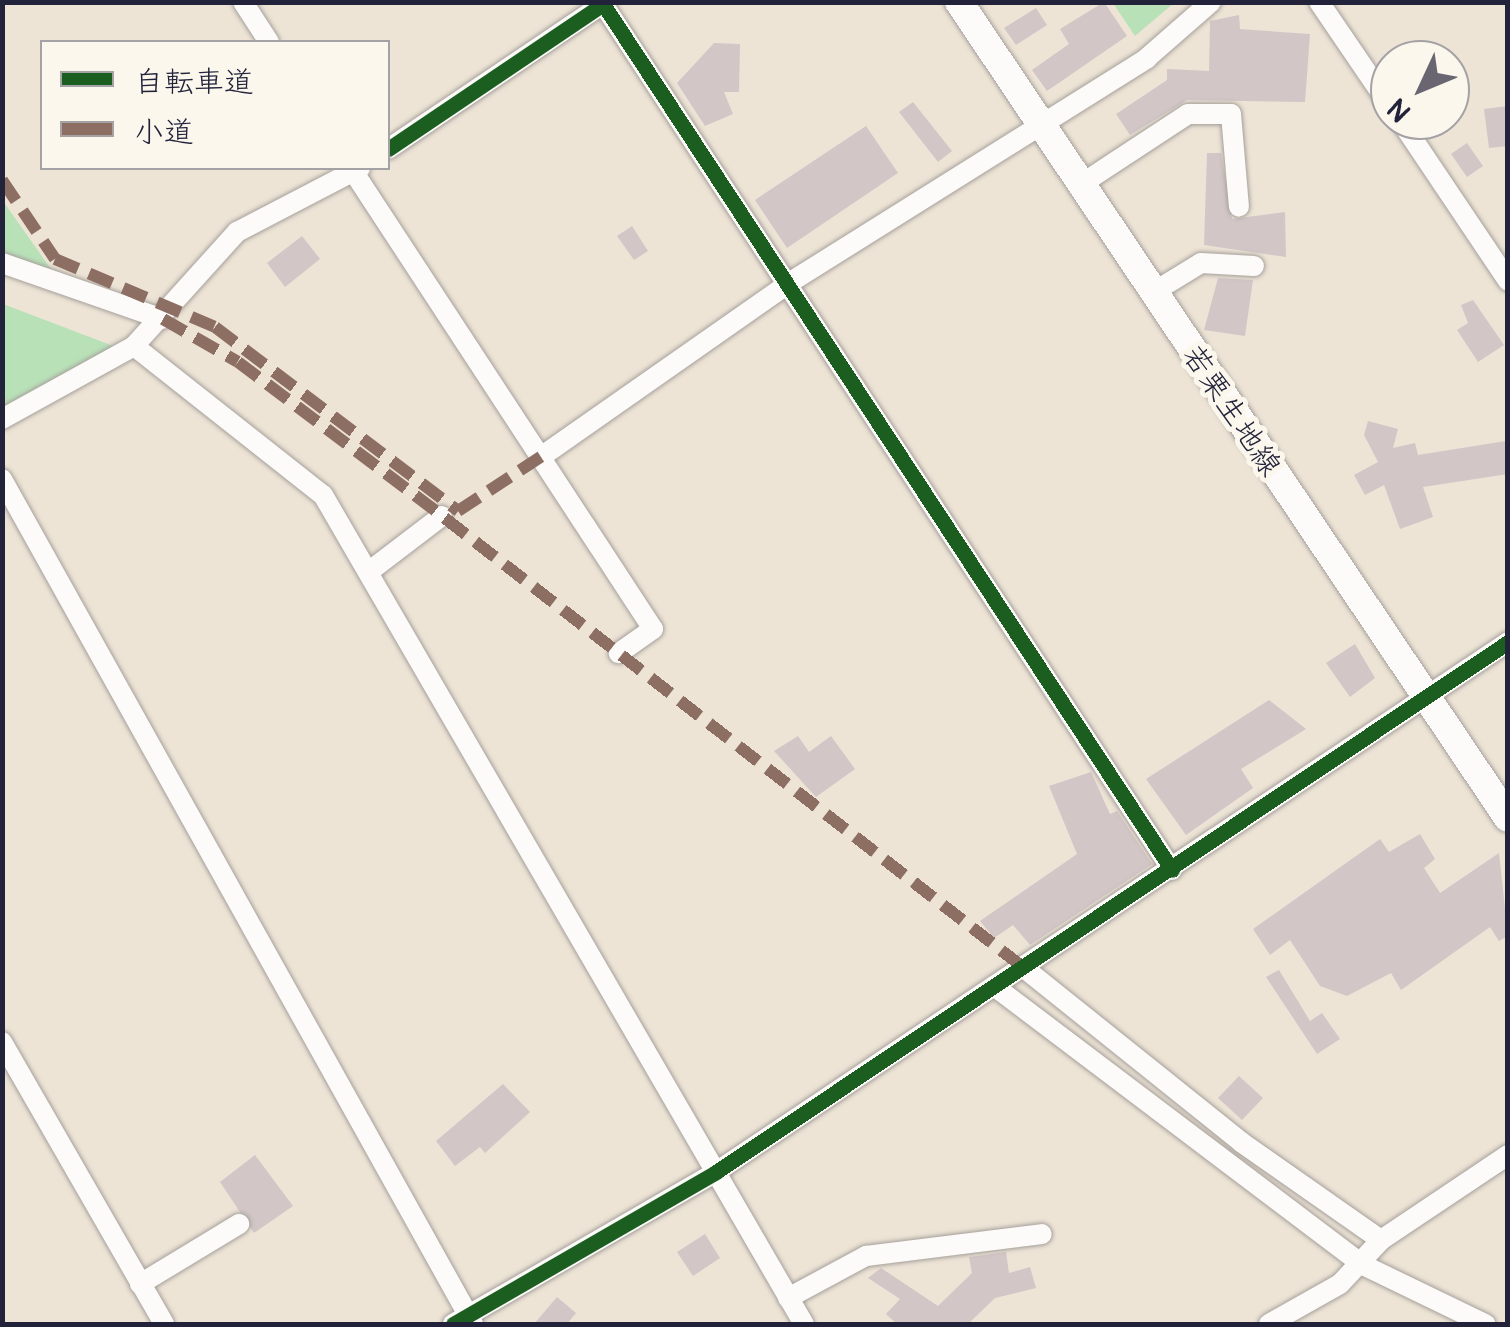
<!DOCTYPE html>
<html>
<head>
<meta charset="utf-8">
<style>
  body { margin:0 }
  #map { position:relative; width:1510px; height:1327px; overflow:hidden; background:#ede4d6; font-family:Pangolin,"Klee One",sans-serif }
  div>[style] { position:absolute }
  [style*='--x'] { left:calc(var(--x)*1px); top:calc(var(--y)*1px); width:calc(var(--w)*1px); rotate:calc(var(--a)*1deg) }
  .green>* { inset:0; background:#b9e1b8 }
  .building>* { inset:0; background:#d3c6c7 }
  .roads { filter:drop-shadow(0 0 2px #a6a09b) drop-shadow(0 0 2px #a6a09b) }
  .minor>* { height:20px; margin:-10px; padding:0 10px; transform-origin:10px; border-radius:10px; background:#fcfbf9 }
  .major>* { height:28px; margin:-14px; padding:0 14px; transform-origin:14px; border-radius:14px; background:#fcfbf9 }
  .quiet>* { height:12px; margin-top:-6px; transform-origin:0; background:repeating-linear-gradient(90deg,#8d6e63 0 25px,transparent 0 37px) }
  .cycleway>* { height:15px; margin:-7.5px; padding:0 7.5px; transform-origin:7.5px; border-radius:7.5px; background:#1b5e20 }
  span { translate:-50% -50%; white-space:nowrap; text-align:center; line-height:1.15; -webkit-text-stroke:10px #fbf7ec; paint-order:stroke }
  .street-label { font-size:30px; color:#22223b }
  .frame { position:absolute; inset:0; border:5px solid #22223b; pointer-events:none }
  .legend { position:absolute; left:40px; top:40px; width:350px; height:130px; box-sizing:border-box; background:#fbf7ec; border:2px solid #a4a2a5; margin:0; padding:12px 18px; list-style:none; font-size:30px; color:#22223b }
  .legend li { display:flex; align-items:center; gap:20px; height:50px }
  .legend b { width:50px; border:2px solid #a4a2a5 }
  .north { position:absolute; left:1370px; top:40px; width:100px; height:100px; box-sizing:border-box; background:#fbf7ec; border:2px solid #a4a2a5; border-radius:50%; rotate:226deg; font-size:28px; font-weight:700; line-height:40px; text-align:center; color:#22223b }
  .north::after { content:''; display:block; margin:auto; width:35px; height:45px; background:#696671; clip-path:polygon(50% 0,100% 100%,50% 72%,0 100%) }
</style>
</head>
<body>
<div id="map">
  <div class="green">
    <i style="clip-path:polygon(1113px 3px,1174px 3px,1135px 36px)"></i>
    <i style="clip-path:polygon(3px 201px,53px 272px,3px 252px)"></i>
    <i style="clip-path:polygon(3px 304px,116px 347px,3px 409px)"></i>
  </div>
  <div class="building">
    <i style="clip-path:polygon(1104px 2px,1127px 36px,1047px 91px,1032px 70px,1069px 44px,1060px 29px)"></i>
    <i style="clip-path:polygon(1036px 8px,1047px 25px,1016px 45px,1004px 28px)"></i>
    <i style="clip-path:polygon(1239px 15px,1240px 29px,1310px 34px,1305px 102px,1187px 100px,1130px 135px,1116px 114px,1167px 80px,1167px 69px,1209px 71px,1210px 21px)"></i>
    <i style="clip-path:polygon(714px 43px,740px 44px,739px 92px,724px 92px,733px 114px,705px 126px,677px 83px)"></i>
    <i style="clip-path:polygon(913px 102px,952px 151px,938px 162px,899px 112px)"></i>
    <i style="clip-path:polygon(1508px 106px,1508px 146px,1489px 148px,1484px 109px)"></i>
    <i style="clip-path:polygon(866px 126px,898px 173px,787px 248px,755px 200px)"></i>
    <i style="clip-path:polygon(1467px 143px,1483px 166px,1467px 177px,1451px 154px)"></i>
    <i style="clip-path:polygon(1207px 153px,1221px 153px,1232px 219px,1285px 212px,1286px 257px,1204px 245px)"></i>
    <i style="clip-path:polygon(632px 226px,648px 251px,634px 260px,617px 236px)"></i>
    <i style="clip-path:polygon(302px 236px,320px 259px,285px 287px,267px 263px)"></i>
    <i style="clip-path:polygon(1218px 278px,1253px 280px,1245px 336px,1204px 330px)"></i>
    <i style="clip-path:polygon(1473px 300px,1504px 345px,1478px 362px,1457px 330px,1468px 323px,1461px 305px)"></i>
    <i style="clip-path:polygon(1368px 421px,1398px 429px,1393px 448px,1415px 443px,1418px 455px,1506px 441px,1508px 474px,1423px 487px,1433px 517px,1400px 529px,1384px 485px,1365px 495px,1354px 475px,1378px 462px,1364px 435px)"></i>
    <i style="clip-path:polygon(1355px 644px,1375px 678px,1350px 697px,1326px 663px)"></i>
    <i style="clip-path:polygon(1269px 700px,1306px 729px,1241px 769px,1253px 788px,1186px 835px,1146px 779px)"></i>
    <i style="clip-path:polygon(798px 736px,809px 752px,831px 736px,855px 769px,816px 797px,774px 751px)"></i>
    <i style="clip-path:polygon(1091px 772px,1110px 814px,1117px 811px,1152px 864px,1030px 945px,1013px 925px,994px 938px,980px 921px,1077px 854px,1049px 786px)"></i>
    <i style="clip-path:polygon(1420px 834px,1435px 859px,1424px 868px,1440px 893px,1499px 853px,1508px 936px,1499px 941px,1490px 927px,1401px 990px,1391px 973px,1347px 996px,1320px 986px,1290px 940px,1270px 955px,1253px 929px,1380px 839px,1389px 852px)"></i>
    <i style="clip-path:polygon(1279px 970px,1310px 1021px,1322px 1013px,1340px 1039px,1317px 1054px,1266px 977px)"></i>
    <i style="clip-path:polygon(1239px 1076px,1263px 1098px,1242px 1120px,1218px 1098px)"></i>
    <i style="clip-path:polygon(503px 1084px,530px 1112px,485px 1153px,480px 1147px,455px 1166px,436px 1141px)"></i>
    <i style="clip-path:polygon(255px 1155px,293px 1206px,254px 1233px,220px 1182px)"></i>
    <i style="clip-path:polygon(705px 1234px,720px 1258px,693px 1276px,677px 1252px)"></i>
    <i style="clip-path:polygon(1006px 1252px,1009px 1273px,1030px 1267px,1036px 1288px,995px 1298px,968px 1324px,897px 1324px,886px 1314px,900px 1299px,868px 1278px,881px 1268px,938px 1306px,972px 1273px,969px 1257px)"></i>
    <i style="clip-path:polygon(557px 1297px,576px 1313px,567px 1324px,534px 1324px)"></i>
  </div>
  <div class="roads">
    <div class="minor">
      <i style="--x:243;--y:2;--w:48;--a:57"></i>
      <i style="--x:1319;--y:2;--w:126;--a:55.7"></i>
      <i style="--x:1400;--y:120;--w:194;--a:56.1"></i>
      <i style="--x:388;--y:149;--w:259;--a:-34"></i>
      <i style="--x:603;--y:4;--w:1036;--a:56.69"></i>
      <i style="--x:351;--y:168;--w:551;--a:56.77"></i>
      <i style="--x:653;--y:629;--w:42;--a:144.8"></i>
      <i style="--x:1080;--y:185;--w:129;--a:-33.3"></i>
      <i style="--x:1188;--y:114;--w:43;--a:0"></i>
      <i style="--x:1231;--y:114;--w:93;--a:85.1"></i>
      <i style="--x:2;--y:263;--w:170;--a:19.2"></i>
      <i style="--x:1152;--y:293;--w:57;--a:-31.5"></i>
      <i style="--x:1201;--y:263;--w:53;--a:3.2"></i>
      <i style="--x:134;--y:346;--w:241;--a:38.3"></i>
      <i style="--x:323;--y:495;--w:958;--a:59.88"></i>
      <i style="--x:2;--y:419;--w:151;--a:-28.9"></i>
      <i style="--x:134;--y:346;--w:154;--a:-47.9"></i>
      <i style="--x:237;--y:232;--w:139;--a:-27.5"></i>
      <i style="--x:545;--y:454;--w:298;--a:-35"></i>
      <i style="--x:789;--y:283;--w:423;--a:-32.1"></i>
      <i style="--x:1147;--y:58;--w:85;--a:-41.2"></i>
      <i style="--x:2;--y:479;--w:967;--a:60.86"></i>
      <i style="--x:371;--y:570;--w:89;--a:-37.3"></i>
      <i style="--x:1024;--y:968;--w:278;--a:38.7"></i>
      <i style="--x:1241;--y:1142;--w:171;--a:35"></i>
      <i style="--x:994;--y:986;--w:463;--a:37.1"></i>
      <i style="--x:1363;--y:1265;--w:136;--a:25.8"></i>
      <i style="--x:2;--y:1042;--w:325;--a:60.1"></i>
      <i style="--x:140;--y:1284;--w:116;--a:-31.2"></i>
      <i style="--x:788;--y:1298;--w:89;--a:-28.3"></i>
      <i style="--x:866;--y:1256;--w:177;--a:-7.1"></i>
      <i style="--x:453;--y:1324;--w:304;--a:-30"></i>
      <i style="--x:716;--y:1172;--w:953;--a:-33.79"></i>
      <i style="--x:1269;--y:1324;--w:81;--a:-29.4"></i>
      <i style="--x:1340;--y:1284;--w:60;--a:-47"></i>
      <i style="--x:1381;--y:1240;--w:153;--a:-33.8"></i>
    </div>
    <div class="major">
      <i style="--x:959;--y:2;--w:983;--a:56.07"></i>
    </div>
  </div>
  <div class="quiet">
    <i style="--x:2;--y:180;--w:95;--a:56.1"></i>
    <i style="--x:55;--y:259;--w:174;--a:23"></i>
    <i style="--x:215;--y:327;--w:305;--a:37.1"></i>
    <i style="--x:458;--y:511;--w:104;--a:-33.2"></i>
    <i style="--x:163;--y:319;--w:86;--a:29.8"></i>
    <i style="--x:238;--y:362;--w:261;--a:37"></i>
    <i style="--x:446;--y:519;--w:732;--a:37.84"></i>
  </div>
  <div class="cycleway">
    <i style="--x:388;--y:149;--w:259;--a:-34"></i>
    <i style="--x:603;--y:4;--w:1036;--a:56.69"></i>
    <i style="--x:453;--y:1324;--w:304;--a:-30"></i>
    <i style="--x:716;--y:1172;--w:953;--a:-33.79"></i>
  </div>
  <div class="street-label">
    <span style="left:1231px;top:411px;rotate:56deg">若栗生地線</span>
  </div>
  <div class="frame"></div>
  <ul class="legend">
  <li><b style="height:12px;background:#1b5e20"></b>自転車道</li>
  <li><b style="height:12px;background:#8d6e63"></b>小道</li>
  </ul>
  <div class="north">N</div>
</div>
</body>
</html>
